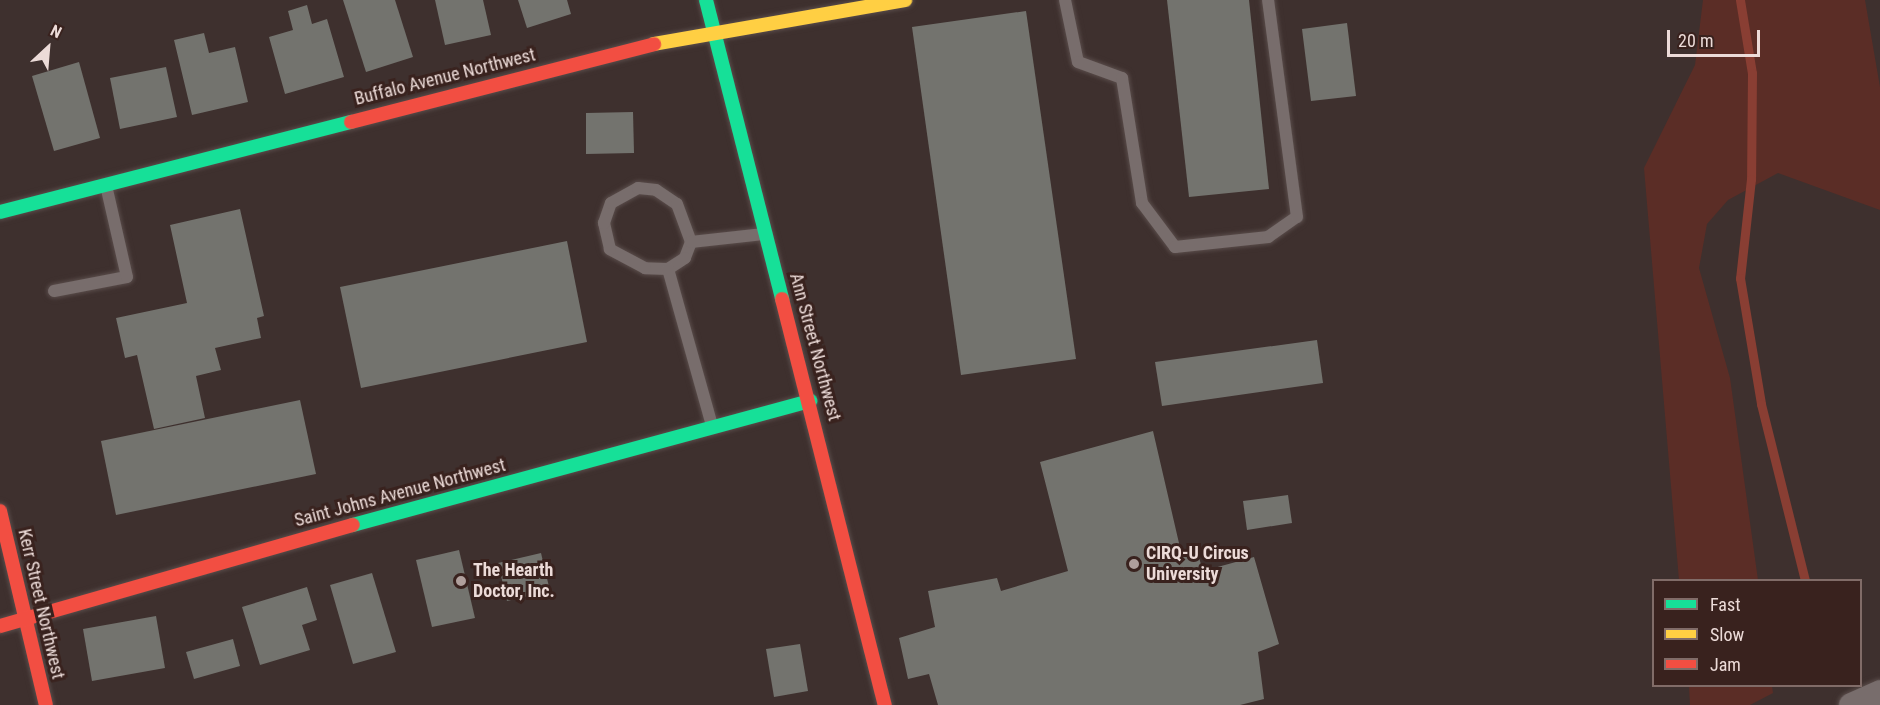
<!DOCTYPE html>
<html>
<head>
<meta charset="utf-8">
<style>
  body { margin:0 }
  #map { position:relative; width:1880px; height:705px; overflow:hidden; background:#3e302e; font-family:"Roboto Condensed",sans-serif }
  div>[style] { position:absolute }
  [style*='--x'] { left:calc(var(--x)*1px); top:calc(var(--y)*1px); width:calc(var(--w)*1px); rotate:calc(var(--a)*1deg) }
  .green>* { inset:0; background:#5b2d26 }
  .stream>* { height:9px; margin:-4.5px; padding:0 4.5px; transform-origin:4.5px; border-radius:4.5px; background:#893e33 }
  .building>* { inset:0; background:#73736e }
  .roads { filter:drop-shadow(0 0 2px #594c4a) drop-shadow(0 0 2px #594c4a) }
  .lane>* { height:12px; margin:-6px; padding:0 6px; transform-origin:6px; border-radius:6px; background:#786d6c }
  .street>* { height:24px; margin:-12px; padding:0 12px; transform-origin:12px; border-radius:12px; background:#786d6c }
  .fast>* { height:14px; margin:-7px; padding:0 7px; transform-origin:7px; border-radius:7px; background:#16e098 }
  .slow>* { height:14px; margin:-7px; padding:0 7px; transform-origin:7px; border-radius:7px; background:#ffcf43 }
  .jam>* { height:14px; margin:-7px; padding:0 7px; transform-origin:7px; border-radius:7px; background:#f24e42 }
  .dots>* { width:16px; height:16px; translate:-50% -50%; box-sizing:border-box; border:3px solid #39221e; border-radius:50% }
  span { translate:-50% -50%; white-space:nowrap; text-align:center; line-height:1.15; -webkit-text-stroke:6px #39221e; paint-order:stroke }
  .street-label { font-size:18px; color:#ecdbd8 }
  .poi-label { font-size:18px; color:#ecdbd8; font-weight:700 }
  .left { translate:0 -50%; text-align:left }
  .legend { position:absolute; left:1652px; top:579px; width:210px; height:108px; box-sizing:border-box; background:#39221e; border:2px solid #816c68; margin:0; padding:8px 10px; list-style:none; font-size:18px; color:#ecdbd8 }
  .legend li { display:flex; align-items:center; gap:12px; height:30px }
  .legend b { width:30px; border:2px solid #816c68 }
  .north { position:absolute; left:18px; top:18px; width:60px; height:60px; -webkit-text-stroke:4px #39221e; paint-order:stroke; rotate:26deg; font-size:16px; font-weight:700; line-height:24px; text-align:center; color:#ecdbd8 }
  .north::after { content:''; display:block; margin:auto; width:21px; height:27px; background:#ecdbd8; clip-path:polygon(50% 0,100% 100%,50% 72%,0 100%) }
  .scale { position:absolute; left:1667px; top:30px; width:93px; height:27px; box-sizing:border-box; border:3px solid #ecdbd8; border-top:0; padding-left:8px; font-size:18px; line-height:21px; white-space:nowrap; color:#ecdbd8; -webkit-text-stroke:4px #39221e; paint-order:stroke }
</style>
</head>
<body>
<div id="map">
  <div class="green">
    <i style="clip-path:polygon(1703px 0,1865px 0,1880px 87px,1880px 210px,1778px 173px,1728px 200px,1707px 224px,1699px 268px,1730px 378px,1758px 580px,1679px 580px,1644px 168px,1695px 65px)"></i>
    <i style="clip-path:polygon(1689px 686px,1772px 686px,1773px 693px,1750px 705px,1690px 705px)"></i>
  </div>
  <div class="stream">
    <i style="--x:1740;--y:0;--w:74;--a:80.7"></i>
    <i style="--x:1752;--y:73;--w:106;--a:90.5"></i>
    <i style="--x:1751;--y:179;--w:100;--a:96.3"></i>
    <i style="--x:1740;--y:278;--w:128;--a:80.5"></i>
    <i style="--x:1761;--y:404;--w:181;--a:76"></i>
  </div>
  <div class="building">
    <i style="clip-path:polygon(343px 0,395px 0,413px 57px,366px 72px)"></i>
    <i style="clip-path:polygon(435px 0,483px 0,491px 35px,445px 45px)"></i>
    <i style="clip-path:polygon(518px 0,567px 0,571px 14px,527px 28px)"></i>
    <i style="clip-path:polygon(1167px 0,1249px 0,1269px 189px,1189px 197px)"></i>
    <i style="clip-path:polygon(307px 5px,312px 24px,327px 19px,344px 77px,285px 94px,269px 37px,293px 30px,288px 11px)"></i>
    <i style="clip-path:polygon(1026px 11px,1076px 359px,961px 375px,912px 27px)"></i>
    <i style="clip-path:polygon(1347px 23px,1356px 96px,1311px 101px,1302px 29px)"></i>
    <i style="clip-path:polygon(204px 33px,209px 53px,235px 47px,248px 102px,192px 115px,174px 40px)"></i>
    <i style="clip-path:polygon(79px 62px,100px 138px,54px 151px,32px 76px)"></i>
    <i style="clip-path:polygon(166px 67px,177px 117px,120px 129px,110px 78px)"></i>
    <i style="clip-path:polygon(633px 112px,634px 153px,586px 154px,586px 113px)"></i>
    <i style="clip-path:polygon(240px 209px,264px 316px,257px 318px,261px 338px,215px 348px,221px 370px,196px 376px,205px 418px,154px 429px,137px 355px,125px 358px,116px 318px,187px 303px,170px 225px)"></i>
    <i style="clip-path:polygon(567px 241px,587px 342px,361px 388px,340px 287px)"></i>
    <i style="clip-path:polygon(1317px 340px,1323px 383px,1162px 406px,1155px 362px)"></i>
    <i style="clip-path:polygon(300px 400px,316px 474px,116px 515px,101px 441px)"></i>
    <i style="clip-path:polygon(1153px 431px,1182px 556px,1197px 551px,1203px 571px,1254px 557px,1279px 644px,1258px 652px,1264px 699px,1240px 705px,938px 705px,929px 674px,908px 679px,899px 638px,935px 627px,928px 591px,997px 578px,1001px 591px,1068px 571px,1040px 462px)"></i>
    <i style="clip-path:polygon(1288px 495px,1292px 523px,1247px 530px,1243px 501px)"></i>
    <i style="clip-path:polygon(459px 550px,475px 618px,432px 627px,416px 560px)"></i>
    <i style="clip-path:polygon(541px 553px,550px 591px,507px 601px,498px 563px)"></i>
    <i style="clip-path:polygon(372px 573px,396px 652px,353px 664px,330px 585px)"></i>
    <i style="clip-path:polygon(307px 587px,317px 620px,302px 625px,310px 650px,260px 665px,242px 607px)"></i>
    <i style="clip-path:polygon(156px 616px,165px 668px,92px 681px,83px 629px)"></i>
    <i style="clip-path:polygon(233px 639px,240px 666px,194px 679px,186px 652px)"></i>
    <i style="clip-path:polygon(800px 644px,808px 691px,774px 697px,766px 649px)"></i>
  </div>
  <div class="roads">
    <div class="lane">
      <i style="--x:1065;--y:0;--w:63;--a:78.2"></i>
      <i style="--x:1078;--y:62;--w:47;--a:20"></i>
      <i style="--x:1122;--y:78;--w:127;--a:80.9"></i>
      <i style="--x:1142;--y:203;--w:55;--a:53.1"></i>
      <i style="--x:1175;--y:247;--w:94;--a:-6.1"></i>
      <i style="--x:1268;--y:237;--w:35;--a:-35"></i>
      <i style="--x:1297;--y:217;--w:219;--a:-97.6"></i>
      <i style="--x:691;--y:242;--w:17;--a:111"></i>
      <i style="--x:685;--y:258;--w:20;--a:147"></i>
      <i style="--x:668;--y:269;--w:23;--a:-178"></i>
      <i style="--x:645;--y:268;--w:40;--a:-152"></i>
      <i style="--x:610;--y:249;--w:27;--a:-103"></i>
      <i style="--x:604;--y:223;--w:21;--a:-71"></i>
      <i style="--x:611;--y:203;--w:31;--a:-29"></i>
      <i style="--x:638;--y:188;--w:18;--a:6"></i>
      <i style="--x:656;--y:190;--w:25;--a:34"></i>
      <i style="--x:677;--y:204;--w:40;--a:69.8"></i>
      <i style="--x:691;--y:242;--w:73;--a:-6.3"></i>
      <i style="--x:668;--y:269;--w:163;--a:74.3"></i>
      <i style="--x:54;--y:291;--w:74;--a:-10.9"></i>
      <i style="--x:127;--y:277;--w:94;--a:-102.9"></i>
    </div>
    <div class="street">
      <i style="--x:1851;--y:705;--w:32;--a:-24"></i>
    </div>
    <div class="fast">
      <i style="--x:706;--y:0;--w:309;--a:75.7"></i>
      <i style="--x:0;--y:212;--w:362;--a:-14.4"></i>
      <i style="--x:353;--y:525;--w:474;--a:-15.2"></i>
    </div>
    <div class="slow">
      <i style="--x:654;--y:44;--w:255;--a:-9.9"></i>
    </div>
    <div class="jam">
      <i style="--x:351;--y:122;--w:313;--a:-14.4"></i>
      <i style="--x:782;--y:299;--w:419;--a:75.8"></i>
      <i style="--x:0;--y:511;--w:199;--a:76.7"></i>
      <i style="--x:0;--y:626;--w:367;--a:-16"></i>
    </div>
  </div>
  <div class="dots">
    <i style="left:1134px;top:564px;background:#af9f9c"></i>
    <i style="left:461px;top:581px;background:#af9f9c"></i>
  </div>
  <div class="street-label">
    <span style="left:445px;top:77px;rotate:-14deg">Buffalo Avenue Northwest</span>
    <span style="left:815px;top:347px;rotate:75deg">Ann Street Northwest</span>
    <span style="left:400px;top:493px;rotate:-15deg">Saint Johns Avenue Northwest</span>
    <span style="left:41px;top:604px;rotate:77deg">Kerr Street Northwest</span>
  </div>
  <div class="poi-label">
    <span class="left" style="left:1146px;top:564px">CIRQ-U Circus<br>University</span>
    <span class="left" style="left:473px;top:581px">The Hearth<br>Doctor, Inc.</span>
  </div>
  <ul class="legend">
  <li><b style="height:8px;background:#16e098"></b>Fast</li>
  <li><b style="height:8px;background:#ffcf43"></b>Slow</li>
  <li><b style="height:8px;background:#f24e42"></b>Jam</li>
  </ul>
  <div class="north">N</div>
  <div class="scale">20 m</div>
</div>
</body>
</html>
